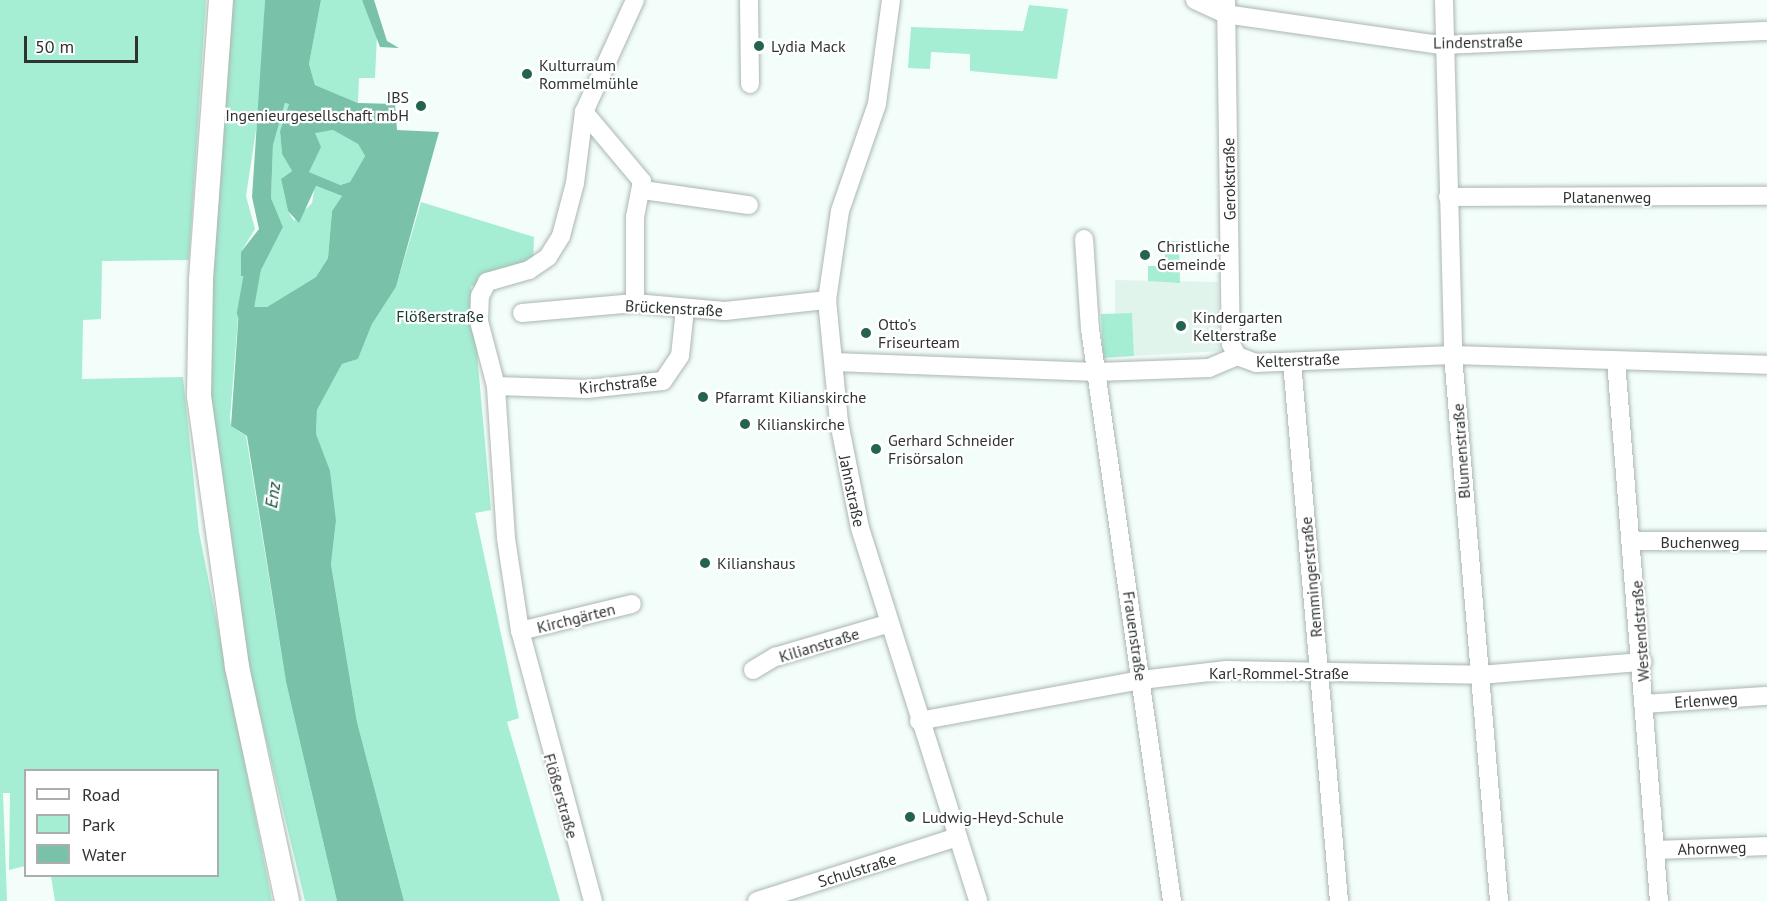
<!DOCTYPE html>
<html>
<head>
<meta charset="utf-8">
<style>
  body { margin:0 }
  #map { position:relative; width:1767px; height:901px; overflow:hidden; background:#f3fefa; font-family:"PT Sans",sans-serif }
  div>[style] { position:absolute }
  [style*='--x'] { left:calc(var(--x)*1px); top:calc(var(--y)*1px); width:calc(var(--w)*1px); rotate:calc(var(--a)*1deg) }
  .built>* { inset:0; background:#e1f4ec }
  .green>* { inset:0; background:#a5edd3 }
  .water>* { inset:0; background:#79c1a8 }
  .canal>* { height:16px; margin:-8px; padding:0 8px; transform-origin:8px; border-radius:8px; background:#79c1a8 }
  .roads { filter:drop-shadow(0 0 2px #abb6b1) drop-shadow(0 0 2px #abb6b1) }
  .minor>* { height:18px; margin:-9px; padding:0 9px; transform-origin:9px; border-radius:9px; background:#fff }
  .secondary>* { height:24px; margin:-12px; padding:0 12px; transform-origin:12px; border-radius:12px; background:#fff }
  .dots>* { width:16px; height:16px; translate:-50% -50%; box-sizing:border-box; border:3px solid #fff; border-radius:50% }
  span { translate:-50% -50%; white-space:nowrap; text-align:center; line-height:1.15; -webkit-text-stroke:4.5px #fff; paint-order:stroke }
  .street-label { font-size:16px; color:#2f3332 }
  .poi-label { font-size:16px; color:#2f3332 }
  .left { translate:0 -50%; text-align:left }
  .right { translate:-100% -50%; text-align:right }
  .park-label { font-size:16px; color:#173a2f }
  .water-label { font-size:18px; color:#155140; font-style:italic }
  .legend { position:absolute; left:24px; top:769px; width:195px; height:108px; box-sizing:border-box; background:#fff; border:2px solid #acadad; margin:0; padding:8px 10px; list-style:none; font-size:18px; color:#2f3332 }
  .legend li { display:flex; align-items:center; gap:12px; height:30px }
  .legend b { width:30px; border:2px solid #acadad }
  .scale { position:absolute; left:24px; top:36px; width:114px; height:27px; box-sizing:border-box; border:3px solid #2f3332; border-top:0; padding-left:8px; font-size:18px; line-height:21px; white-space:nowrap; color:#2f3332; -webkit-text-stroke:4px #fff; paint-order:stroke }
</style>
</head>
<body>
<div id="map">
  <div class="built">
    <i style="clip-path:polygon(1115px 280px,1218px 282px,1220px 351px,1134px 356px,1132px 313px,1115px 314px)"></i>
  </div>
  <div class="green">
    <i style="clip-path:polygon(0 0,206px 0,189px 260px,102px 261px,101px 319px,83px 320px,82px 379px,183px 377px,199px 532px,272px 901px,55px 901px,51px 876px,218px 876px,218px 770px,26px 770px,25px 866px,9px 870px,10px 793px,3px 793px,7px 901px,0 901px)"></i>
    <i style="clip-path:polygon(229px 0,265px 0,260px 104px,246px 196px,255px 229px,241px 252px,241px 276px,258px 276px,283px 227px,271px 198px,273px 145px,285px 103px,289px 104px,280px 131px,282px 154px,292px 171px,281px 179px,288px 211px,294px 221px,312px 203px,315px 186px,342px 196px,332px 211px,328px 258px,316px 277px,267px 307px,254px 307px,240px 294px,230px 418px,231px 426px,246px 436px,286px 682px,337px 901px,305px 901px,234px 607px,207px 368px)"></i>
    <i style="clip-path:polygon(321px 0,362px 0,377px 35px,375px 78px,359px 78px,358px 103px,315px 85px,309px 64px)"></i>
    <i style="clip-path:polygon(1029px 5px,1068px 9px,1057px 79px,970px 71px,970px 54px,931px 52px,930px 69px,908px 68px,911px 27px,1023px 31px)"></i>
    <i style="clip-path:polygon(333px 130px,358px 144px,365px 156px,350px 182px,339px 185px,309px 172px,315px 132px)"></i>
    <i style="clip-path:polygon(421px 202px,534px 237px,533px 263px,486px 288px,471px 286px,491px 510px,475px 513px,519px 718px,507px 722px,560px 901px,404px 901px,357px 722px,331px 563px,336px 522px,316px 434px,317px 410px,342px 364px,358px 359px,372px 324px,396px 287px)"></i>
    <i style="clip-path:polygon(1166px 241px,1179px 241px,1180px 283px,1148px 281px,1148px 266px,1164px 266px)"></i>
    <i style="clip-path:polygon(1132px 313px,1134px 356px,1103px 358px,1101px 314px)"></i>
  </div>
  <div class="water">
    <i style="clip-path:polygon(evenodd,265px 0,321px 0,309px 64px,315px 85px,358px 103px,395px 104px,397px 130px,439px 132px,396px 287px,372px 324px,358px 359px,342px 364px,317px 410px,316px 434px,330px 471px,336px 521px,331px 564px,357px 722px,404px 901px,337px 901px,286px 682px,247px 436px,231px 426px,240px 294px,256px 291px,254px 307px,267px 307px,316px 277px,328px 258px,332px 211px,342px 196px,316px 186px,299px 223px,288px 211px,281px 179px,292px 171px,282px 154px,280px 131px,289px 104px,285px 103px,273px 145px,271px 198px,283px 227px,258px 276px,241px 276px,241px 252px,259px 229px,252px 197px,265px 0,333px 130px,358px 144px,365px 156px,350px 182px,340px 185px,309px 172px,321px 147px,315px 133px,333px 130px)"></i>
    <i style="clip-path:polygon(362px 0,374px 0,387px 41px,399px 48px,380px 47px)"></i>
  </div>
  <div class="canal">
    <i style="--x:245;--y:313;--w:57;--a:-79.9"></i>
  </div>
  <div class="roads">
    <div class="minor">
      <i style="--x:749;--y:0;--w:84;--a:89.3"></i>
      <i style="--x:891;--y:0;--w:105;--a:97.7"></i>
      <i style="--x:877;--y:104;--w:113;--a:109.1"></i>
      <i style="--x:840;--y:211;--w:90;--a:98.3"></i>
      <i style="--x:827;--y:300;--w:123;--a:84.4"></i>
      <i style="--x:839;--y:422;--w:108;--a:78.8"></i>
      <i style="--x:860;--y:528;--w:391;--a:72.4"></i>
      <i style="--x:1195;--y:0;--w:33;--a:25"></i>
      <i style="--x:1225;--y:14;--w:218;--a:8.2"></i>
      <i style="--x:1441;--y:45;--w:326;--a:-2.5"></i>
      <i style="--x:1226;--y:0;--w:344;--a:89.2"></i>
      <i style="--x:1231;--y:344;--w:13;--a:63"></i>
      <i style="--x:1237;--y:356;--w:20;--a:20"></i>
      <i style="--x:1256;--y:363;--w:197;--a:-2.3"></i>
      <i style="--x:1453;--y:355;--w:314;--a:1.8"></i>
      <i style="--x:1444;--y:0;--w:355;--a:88.5"></i>
      <i style="--x:1453;--y:355;--w:548;--a:85.18"></i>
      <i style="--x:584;--y:112;--w:90;--a:50"></i>
      <i style="--x:642;--y:181;--w:37;--a:101"></i>
      <i style="--x:635;--y:217;--w:86;--a:90"></i>
      <i style="--x:643;--y:190;--w:107;--a:8.1"></i>
      <i style="--x:1448;--y:197;--w:319;--a:-0.2"></i>
      <i style="--x:1084;--y:239;--w:90;--a:86.2"></i>
      <i style="--x:1090;--y:329;--w:578;--a:81.84"></i>
      <i style="--x:522;--y:313;--w:113;--a:-5.1"></i>
      <i style="--x:635;--y:303;--w:90;--a:5.1"></i>
      <i style="--x:725;--y:311;--w:103;--a:-6.2"></i>
      <i style="--x:1616;--y:361;--w:542;--a:85.45"></i>
      <i style="--x:834;--y:362;--w:263;--a:2.2"></i>
      <i style="--x:1097;--y:372;--w:112;--a:-2"></i>
      <i style="--x:1209;--y:368;--w:30;--a:-23"></i>
      <i style="--x:1292;--y:362;--w:541;--a:85.02"></i>
      <i style="--x:496;--y:386;--w:91;--a:1.9"></i>
      <i style="--x:587;--y:389;--w:76;--a:-6"></i>
      <i style="--x:663;--y:381;--w:30;--a:-56"></i>
      <i style="--x:680;--y:356;--w:47;--a:-83.9"></i>
      <i style="--x:1634;--y:541;--w:133;--a:0"></i>
      <i style="--x:520;--y:631;--w:115;--a:-13.6"></i>
      <i style="--x:753;--y:670;--w:26;--a:-31"></i>
      <i style="--x:775;--y:657;--w:117;--a:-16.4"></i>
      <i style="--x:1645;--y:704;--w:122;--a:-3.8"></i>
      <i style="--x:919;--y:721;--w:226;--a:-10.5"></i>
      <i style="--x:1141;--y:680;--w:86;--a:-6.7"></i>
      <i style="--x:1226;--y:670;--w:253;--a:1.1"></i>
      <i style="--x:1479;--y:675;--w:164;--a:-4.6"></i>
      <i style="--x:1657;--y:850;--w:110;--a:-2.1"></i>
      <i style="--x:593;--y:901;--w:280;--a:-105.1"></i>
      <i style="--x:520;--y:631;--w:94;--a:-98.6"></i>
      <i style="--x:506;--y:538;--w:152;--a:-93.8"></i>
      <i style="--x:496;--y:386;--w:67;--a:-104.7"></i>
      <i style="--x:479;--y:321;--w:25;--a:-88"></i>
      <i style="--x:480;--y:296;--w:16;--a:-63"></i>
      <i style="--x:487;--y:282;--w:44;--a:-15.9"></i>
      <i style="--x:529;--y:270;--w:23;--a:-34"></i>
      <i style="--x:548;--y:257;--w:25;--a:-58"></i>
      <i style="--x:561;--y:236;--w:55;--a:-75.2"></i>
      <i style="--x:575;--y:183;--w:72;--a:-82.8"></i>
      <i style="--x:584;--y:112;--w:123;--a:-65.5"></i>
      <i style="--x:757;--y:901;--w:210;--a:-17.7"></i>
    </div>
    <div class="secondary">
      <i style="--x:221;--y:0;--w:282;--a:94.1"></i>
      <i style="--x:201;--y:281;--w:115;--a:91"></i>
      <i style="--x:199;--y:396;--w:274;--a:82"></i>
      <i style="--x:237;--y:667;--w:239;--a:77.9"></i>
    </div>
  </div>
  <div class="dots">
    <i style="left:759px;top:46px;background:#246350"></i>
    <i style="left:527px;top:74px;background:#246350"></i>
    <i style="left:421px;top:106px;background:#246350"></i>
    <i style="left:1145px;top:255px;background:#246350"></i>
    <i style="left:1181px;top:326px;background:#246350"></i>
    <i style="left:866px;top:333px;background:#246350"></i>
    <i style="left:703px;top:397px;background:#246350"></i>
    <i style="left:745px;top:424px;background:#246350"></i>
    <i style="left:876px;top:449px;background:#246350"></i>
    <i style="left:705px;top:563px;background:#246350"></i>
    <i style="left:910px;top:817px;background:#246350"></i>
  </div>
  <div class="street-label">
    <span style="left:1478px;top:42px;rotate:-1deg">Lindenstraße</span>
    <span style="left:1229px;top:179px;rotate:-91deg">Gerokstraße</span>
    <span style="left:1607px;top:197px">Platanenweg</span>
    <span style="left:674px;top:308px;rotate:3deg">Brückenstraße</span>
    <span style="left:1298px;top:360px;rotate:-2deg">Kelterstraße</span>
    <span style="left:618px;top:384px;rotate:-6deg">Kirchstraße</span>
    <span style="left:1461px;top:451px;rotate:-94deg">Blumenstraße</span>
    <span style="left:852px;top:491px;rotate:78deg">Jahnstraße</span>
    <span style="left:1700px;top:542px">Buchenweg</span>
    <span style="left:1311px;top:577px;rotate:-95deg">Remmingerstraße</span>
    <span style="left:576px;top:618px;rotate:-14deg">Kirchgärten</span>
    <span style="left:1640px;top:631px;rotate:-94deg">Westendstraße</span>
    <span style="left:1135px;top:636px;rotate:82deg">Frauenstraße</span>
    <span style="left:819px;top:645px;rotate:-17deg">Kilianstraße</span>
    <span style="left:1279px;top:673px">Karl-Rommel-Straße</span>
    <span style="left:1706px;top:700px;rotate:-4deg">Erlenweg</span>
    <span style="left:561px;top:796px;rotate:74deg">Flößerstraße</span>
    <span style="left:1712px;top:848px;rotate:-2deg">Ahornweg</span>
    <span style="left:857px;top:870px;rotate:-17deg">Schulstraße</span>
  </div>
  <div class="poi-label">
    <span class="left" style="left:771px;top:46px">Lydia Mack</span>
    <span class="left" style="left:539px;top:74px">Kulturraum<br>Rommelmühle</span>
    <span class="right" style="left:409px;top:106px">IBS<br>Ingenieurgesellschaft mbH</span>
    <span class="left" style="left:1157px;top:255px">Christliche<br>Gemeinde</span>
    <span class="left" style="left:1193px;top:326px">Kindergarten<br>Kelterstraße</span>
    <span class="left" style="left:878px;top:333px">Otto's<br>Friseurteam</span>
    <span class="left" style="left:715px;top:397px">Pfarramt Kilianskirche</span>
    <span class="left" style="left:757px;top:424px">Kilianskirche</span>
    <span class="left" style="left:888px;top:449px">Gerhard Schneider<br>Frisörsalon</span>
    <span class="left" style="left:717px;top:563px">Kilianshaus</span>
    <span class="left" style="left:922px;top:817px">Ludwig-Heyd-Schule</span>
  </div>
  <div class="park-label">
    <span style="left:440px;top:316px">Flößerstraße</span>
  </div>
  <div class="water-label">
    <span style="left:273px;top:495px;rotate:-82deg">Enz</span>
  </div>
  <ul class="legend">
  <li><b style="height:8px;background:#fff"></b>Road</li>
  <li><b style="height:16px;background:#a5edd3"></b>Park</li>
  <li><b style="height:16px;background:#79c1a8"></b>Water</li>
  </ul>
  <div class="scale">50 m</div>
</div>
</body>
</html>
